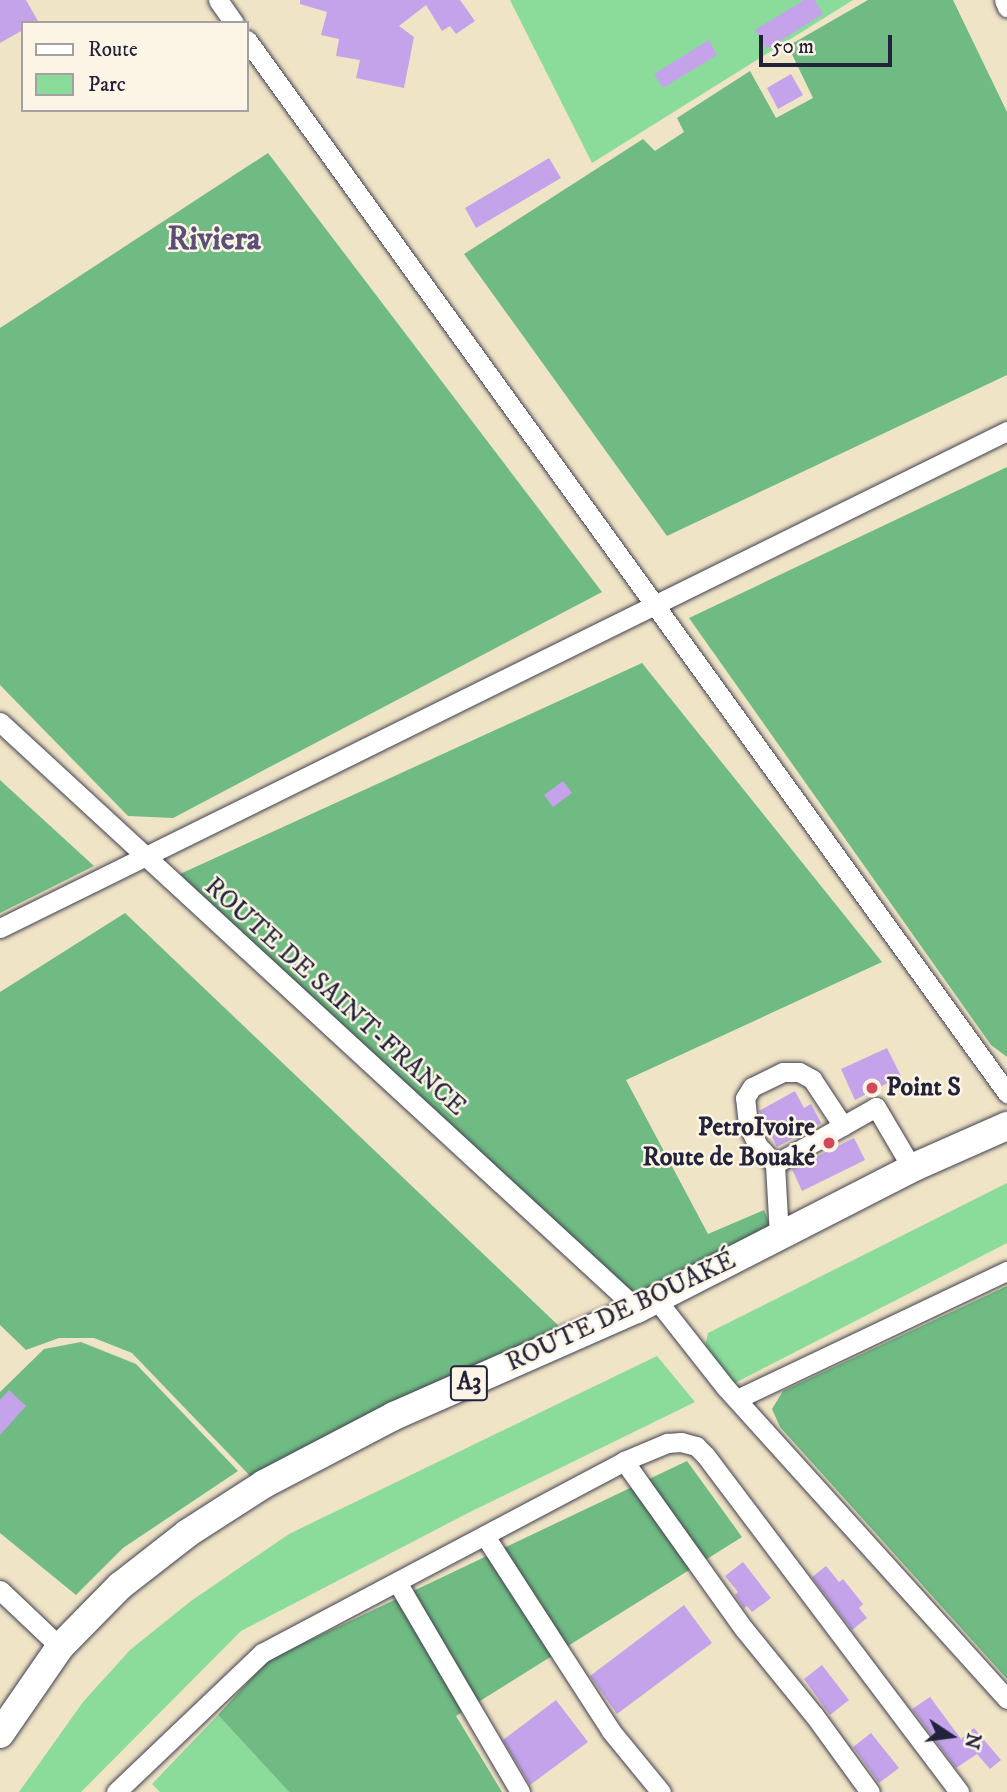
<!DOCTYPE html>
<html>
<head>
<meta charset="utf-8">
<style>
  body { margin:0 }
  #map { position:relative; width:1007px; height:1792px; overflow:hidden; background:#efe4c6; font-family:"IM FELL DW Pica",serif }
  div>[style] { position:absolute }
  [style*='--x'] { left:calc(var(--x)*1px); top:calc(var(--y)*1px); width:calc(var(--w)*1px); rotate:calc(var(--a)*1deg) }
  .green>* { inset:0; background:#8bdb9b }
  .forest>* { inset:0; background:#70bb83 }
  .building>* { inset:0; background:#c4a3ea }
  .roads { filter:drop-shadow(0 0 2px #413f50) drop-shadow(0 0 2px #413f50) }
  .minor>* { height:19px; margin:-9.5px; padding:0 9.5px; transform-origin:9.5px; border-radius:9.5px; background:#fff }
  .highway>* { height:28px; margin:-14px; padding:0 14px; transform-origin:14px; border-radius:14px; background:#fff }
  .dots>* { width:19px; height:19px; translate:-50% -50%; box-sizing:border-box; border:4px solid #fcf5e5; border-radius:50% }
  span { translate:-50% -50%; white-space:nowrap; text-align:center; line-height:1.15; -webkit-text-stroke:5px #fcf5e5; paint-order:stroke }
  .shield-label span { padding:2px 5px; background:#fcf5e5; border:2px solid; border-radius:5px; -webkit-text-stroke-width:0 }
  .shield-label { font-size:24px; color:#22223b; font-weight:700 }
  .street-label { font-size:26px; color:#22223b }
  .poi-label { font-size:26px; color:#22223b; font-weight:700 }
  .left { translate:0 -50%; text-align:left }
  .right { translate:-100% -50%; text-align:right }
  .district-label { font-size:33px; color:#5b4f78; font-weight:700 }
  .legend { position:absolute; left:21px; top:21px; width:228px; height:91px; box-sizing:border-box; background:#fcf5e5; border:2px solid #a5a1a1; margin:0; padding:9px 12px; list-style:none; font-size:21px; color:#22223b }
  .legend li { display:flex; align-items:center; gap:14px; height:35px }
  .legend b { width:35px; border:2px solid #a5a1a1 }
  .north { position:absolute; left:916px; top:1701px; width:70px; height:70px; -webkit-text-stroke:5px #fcf5e5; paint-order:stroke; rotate:103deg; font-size:19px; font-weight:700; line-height:28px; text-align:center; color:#22223b }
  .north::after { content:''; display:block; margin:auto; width:24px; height:32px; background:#22223b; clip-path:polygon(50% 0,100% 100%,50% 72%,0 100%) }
  .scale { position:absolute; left:759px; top:35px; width:133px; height:32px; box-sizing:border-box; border:4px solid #22223b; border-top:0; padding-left:9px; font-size:21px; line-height:24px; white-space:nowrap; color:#22223b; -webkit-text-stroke:5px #fcf5e5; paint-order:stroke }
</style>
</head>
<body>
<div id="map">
  <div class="green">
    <i style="clip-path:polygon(510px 0,853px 0,592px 163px)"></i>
    <i style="clip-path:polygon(1007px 1183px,1007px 1243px,733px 1384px,705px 1347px,708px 1333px)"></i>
    <i style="clip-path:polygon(657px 1356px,695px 1402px,468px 1513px,241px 1631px,81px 1792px,19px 1792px,83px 1702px,130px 1650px,191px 1601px,289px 1534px)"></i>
    <i style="clip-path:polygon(218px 1715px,289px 1792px,160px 1792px,152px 1784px)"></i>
  </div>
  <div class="forest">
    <i style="clip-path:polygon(868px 0,953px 0,1007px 112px,1007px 375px,667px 536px,464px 254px,643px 139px,655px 151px,684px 132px,677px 118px,750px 71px,776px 118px,813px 98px,788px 46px)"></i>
    <i style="clip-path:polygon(268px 153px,602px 592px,173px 818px,128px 816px,0 685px,0 328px)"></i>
    <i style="clip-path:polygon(1007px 467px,1007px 1057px,991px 1045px,689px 618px)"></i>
    <i style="clip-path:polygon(642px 663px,882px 962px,626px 1080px,708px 1234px,764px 1210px,774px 1235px,638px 1306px,180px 874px)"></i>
    <i style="clip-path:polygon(0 780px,94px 866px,0 913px)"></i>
    <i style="clip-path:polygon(125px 913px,561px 1328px,254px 1480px,132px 1353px,94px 1338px,59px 1338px,26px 1350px,0 1325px,0 992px)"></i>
    <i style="clip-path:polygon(1007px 1286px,1007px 1679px,780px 1427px,772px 1409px,783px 1391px)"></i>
    <i style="clip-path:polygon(81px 1342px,136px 1364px,238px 1471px,123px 1548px,76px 1595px,0 1533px,0 1392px,44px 1349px)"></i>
    <i style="clip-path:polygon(687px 1461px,742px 1537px,456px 1716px,502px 1792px,289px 1792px,218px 1715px,268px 1660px)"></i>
  </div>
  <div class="building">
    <i style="clip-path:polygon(0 0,26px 0,39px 23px,23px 23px,23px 30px,0 43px)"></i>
    <i style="clip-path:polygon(300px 0,460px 0,475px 21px,456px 34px,450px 26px,442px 31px,426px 5px,399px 26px,414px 37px,404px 88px,356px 78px,360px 60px,336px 56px,339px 39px,321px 35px,327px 12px,300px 4px)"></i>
    <i style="clip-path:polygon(804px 0,815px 0,823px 14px,767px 49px,755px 30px)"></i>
    <i style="clip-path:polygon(709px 40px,717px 55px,663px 88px,654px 74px)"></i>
    <i style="clip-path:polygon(791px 74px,803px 95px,778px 109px,767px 88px)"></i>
    <i style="clip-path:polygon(549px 158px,561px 178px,476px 228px,465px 208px)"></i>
    <i style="clip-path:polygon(563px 781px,572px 793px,553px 807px,544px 795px)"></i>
    <i style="clip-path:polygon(887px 1048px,901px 1076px,855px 1100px,841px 1069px)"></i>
    <i style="clip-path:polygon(795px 1091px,804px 1108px,811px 1104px,821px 1123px,777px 1147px,759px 1111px)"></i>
    <i style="clip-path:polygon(854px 1138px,865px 1160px,802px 1191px,792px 1169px)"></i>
    <i style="clip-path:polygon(9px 1390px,26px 1406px,0 1435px,0 1400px)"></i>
    <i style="clip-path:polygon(743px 1562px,771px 1598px,752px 1612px,747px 1606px,744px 1608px,735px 1595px,738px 1592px,725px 1576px)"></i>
    <i style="clip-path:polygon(826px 1566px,839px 1582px,843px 1579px,863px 1604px,859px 1608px,867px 1618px,852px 1630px,812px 1577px)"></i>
    <i style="clip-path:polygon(684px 1605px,712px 1643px,617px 1714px,590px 1676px)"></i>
    <i style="clip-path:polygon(822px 1665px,849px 1700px,830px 1715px,804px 1679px)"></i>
    <i style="clip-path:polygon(930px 1697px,961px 1739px,974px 1728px,1001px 1760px,990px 1769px,977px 1754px,956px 1768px,912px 1709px)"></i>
    <i style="clip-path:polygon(556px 1700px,588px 1742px,530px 1785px,503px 1740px)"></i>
    <i style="clip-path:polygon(871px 1733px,899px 1768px,879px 1783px,853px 1747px)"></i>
  </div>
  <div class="roads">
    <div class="minor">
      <i style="--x:218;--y:0;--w:28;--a:55"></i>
      <i style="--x:1004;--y:0;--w:8;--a:67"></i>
      <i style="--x:247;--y:40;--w:1299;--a:54.18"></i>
      <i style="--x:0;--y:722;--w:866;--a:42.66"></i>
      <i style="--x:0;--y:928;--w:1123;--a:-26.27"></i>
      <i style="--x:775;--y:1164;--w:25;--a:-133"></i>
      <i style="--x:758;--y:1146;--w:23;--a:-115"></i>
      <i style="--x:748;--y:1125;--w:27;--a:-96"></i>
      <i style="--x:745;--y:1098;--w:13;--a:-58"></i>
      <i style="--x:752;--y:1087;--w:34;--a:-26"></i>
      <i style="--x:783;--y:1072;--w:16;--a:0"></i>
      <i style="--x:799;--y:1072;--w:15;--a:28"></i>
      <i style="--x:812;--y:1079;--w:56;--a:56.6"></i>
      <i style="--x:779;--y:1236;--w:72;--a:-93.2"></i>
      <i style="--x:775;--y:1164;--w:116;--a:-29.4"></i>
      <i style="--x:876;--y:1107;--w:71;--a:59.5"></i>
      <i style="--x:656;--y:1299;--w:113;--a:51.8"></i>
      <i style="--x:726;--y:1388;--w:419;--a:47.9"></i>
      <i style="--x:737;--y:1399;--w:299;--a:-25.4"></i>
      <i style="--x:624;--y:1461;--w:206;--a:54.5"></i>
      <i style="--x:744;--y:1629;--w:111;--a:50.9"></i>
      <i style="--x:814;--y:1715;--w:95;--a:54"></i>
      <i style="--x:485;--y:1536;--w:232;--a:57.1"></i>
      <i style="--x:611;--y:1731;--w:79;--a:50.7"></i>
      <i style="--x:397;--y:1582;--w:243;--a:59.6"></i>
      <i style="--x:0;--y:1590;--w:83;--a:43.5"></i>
      <i style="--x:116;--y:1792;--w:202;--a:-43.6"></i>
      <i style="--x:262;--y:1653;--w:410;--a:-27.9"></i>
      <i style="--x:624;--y:1461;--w:47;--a:-22.7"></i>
      <i style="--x:667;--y:1443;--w:14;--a:-4"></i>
      <i style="--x:681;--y:1442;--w:16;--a:15"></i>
      <i style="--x:696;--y:1446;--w:14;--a:45"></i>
      <i style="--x:706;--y:1456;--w:421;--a:53"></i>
    </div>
    <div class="highway">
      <i style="--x:0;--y:1734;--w:106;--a:-55.4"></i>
      <i style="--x:60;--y:1647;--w:86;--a:-45.5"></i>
      <i style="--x:120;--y:1586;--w:86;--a:-37.9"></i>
      <i style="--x:188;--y:1533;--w:90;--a:-32.8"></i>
      <i style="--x:264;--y:1484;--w:147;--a:-27.6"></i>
      <i style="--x:394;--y:1416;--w:266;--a:-23.8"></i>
      <i style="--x:637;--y:1309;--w:309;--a:-27.1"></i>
      <i style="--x:912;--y:1168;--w:104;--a:-23.9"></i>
    </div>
  </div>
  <div class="dots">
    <i style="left:872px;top:1088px;background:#d1495b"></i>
    <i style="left:829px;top:1143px;background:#d1495b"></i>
  </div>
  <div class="shield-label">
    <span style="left:469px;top:1383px">A3</span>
  </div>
  <div class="street-label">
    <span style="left:335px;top:997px;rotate:42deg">ROUTE DE SAINT-FRANCE</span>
    <span style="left:621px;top:1312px;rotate:-25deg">ROUTE DE BOUAKÉ</span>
  </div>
  <div class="poi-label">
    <span class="left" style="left:886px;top:1088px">Point S</span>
    <span class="right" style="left:815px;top:1143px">PetroIvoire<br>Route de Bouaké</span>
  </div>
  <div class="district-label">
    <span style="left:214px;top:240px">Riviera</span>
  </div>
  <ul class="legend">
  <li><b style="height:9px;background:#fff"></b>Route</li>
  <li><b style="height:19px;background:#8bdb9b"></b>Parc</li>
  </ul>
  <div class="north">N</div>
  <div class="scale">50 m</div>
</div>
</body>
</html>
